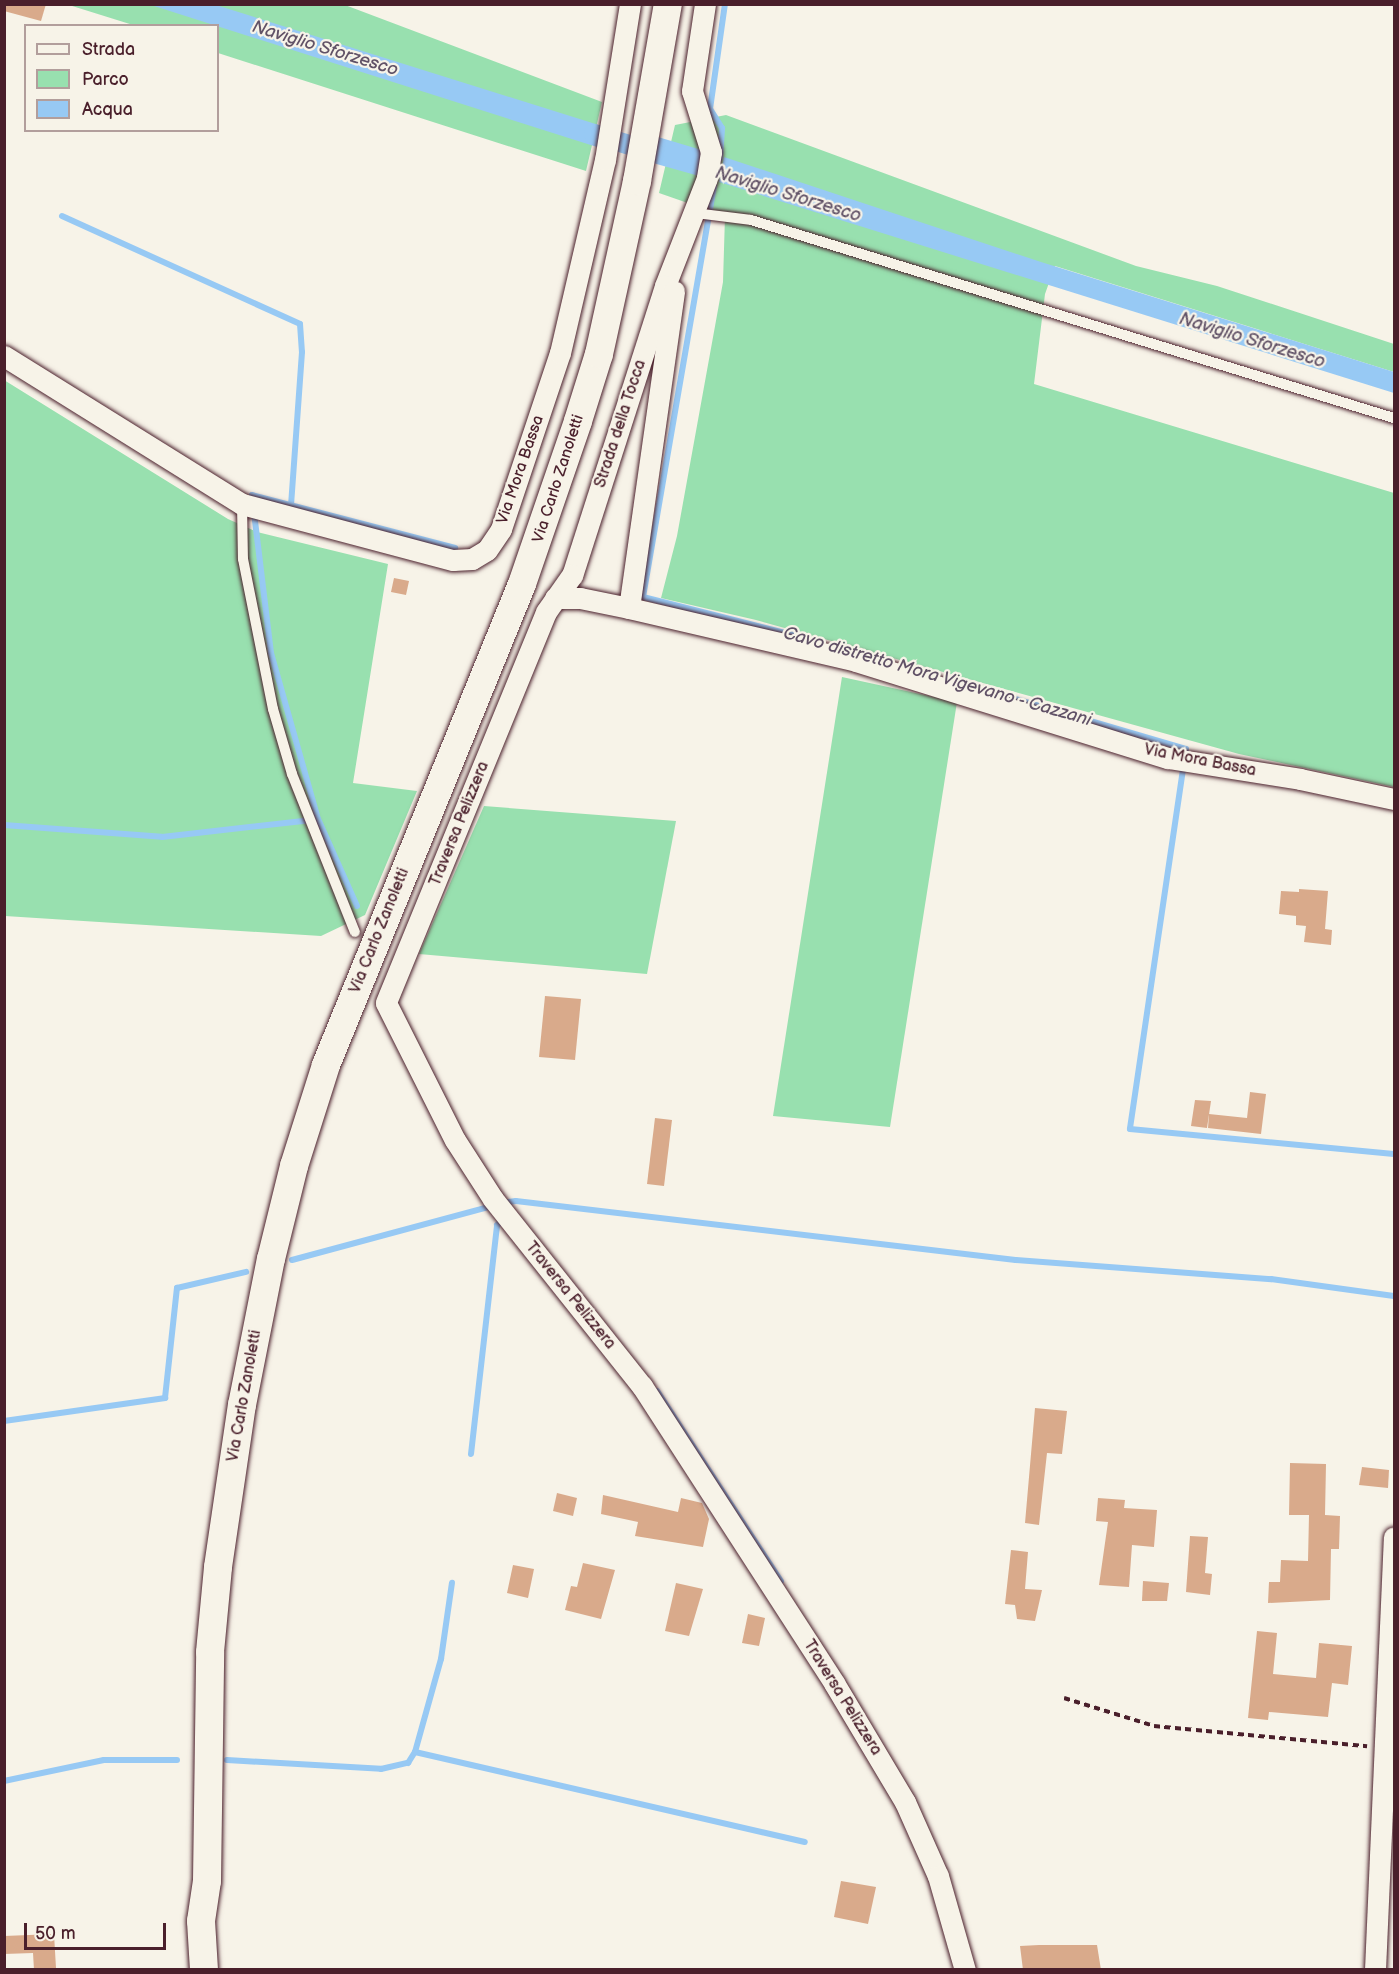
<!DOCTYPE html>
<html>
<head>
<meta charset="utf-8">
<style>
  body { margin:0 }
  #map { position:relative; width:1399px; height:1974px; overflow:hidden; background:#f7f3e8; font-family:"Balsamiq Sans",sans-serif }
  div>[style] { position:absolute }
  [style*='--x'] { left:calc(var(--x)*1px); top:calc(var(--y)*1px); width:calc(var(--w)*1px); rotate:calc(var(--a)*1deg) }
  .green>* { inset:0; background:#98e0af }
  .water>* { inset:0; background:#97c9f4 }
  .stream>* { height:6px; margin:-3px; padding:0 3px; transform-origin:3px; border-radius:3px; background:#97c9f4 }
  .canal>* { height:20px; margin:-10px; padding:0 10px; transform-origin:10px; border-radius:10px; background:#97c9f4 }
  .building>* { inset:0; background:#d9aa8b }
  .path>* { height:4px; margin-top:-2px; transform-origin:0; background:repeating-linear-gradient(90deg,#4a1f2b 0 6px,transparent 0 10.5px) }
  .roads { filter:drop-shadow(0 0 2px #4a1f2b) drop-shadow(0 0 2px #4a1f2b) }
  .lane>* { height:10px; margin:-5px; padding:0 5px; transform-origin:5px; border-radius:5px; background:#f7f3e8 }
  .street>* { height:21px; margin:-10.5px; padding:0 10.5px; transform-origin:10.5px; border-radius:10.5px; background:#f7f3e8 }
  .secondary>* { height:28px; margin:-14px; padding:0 14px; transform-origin:14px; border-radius:14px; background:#f7f3e8 }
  span { translate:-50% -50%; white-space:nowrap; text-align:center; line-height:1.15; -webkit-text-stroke:4.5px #f7f3e8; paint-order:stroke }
  .street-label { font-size:16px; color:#4a1f2b }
  .water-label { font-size:18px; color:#615267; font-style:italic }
  .frame { position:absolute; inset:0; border:6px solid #4a1f2b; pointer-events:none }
  .legend { position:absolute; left:24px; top:24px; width:195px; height:108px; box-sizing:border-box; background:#f7f3e8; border:2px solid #b29e9c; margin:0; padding:8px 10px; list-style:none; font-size:18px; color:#4a1f2b }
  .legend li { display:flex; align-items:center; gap:12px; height:30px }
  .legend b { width:30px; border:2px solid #b29e9c }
  .scale { position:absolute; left:24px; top:1923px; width:142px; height:27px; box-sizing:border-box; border:3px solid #4a1f2b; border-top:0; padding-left:8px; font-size:18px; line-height:21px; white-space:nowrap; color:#4a1f2b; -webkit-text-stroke:4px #f7f3e8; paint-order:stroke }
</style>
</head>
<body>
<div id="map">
  <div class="green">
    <i style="clip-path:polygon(69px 5px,345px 5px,602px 102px,586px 171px,218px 53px,218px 26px,133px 25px)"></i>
    <i style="clip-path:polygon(726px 115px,1136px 266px,1217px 286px,1394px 344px,1394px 372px,1055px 266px,1045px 294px,1034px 384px,1394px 493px,1394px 787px,1239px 754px,756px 620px,661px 598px,677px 536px,723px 282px,725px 216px,659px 193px,675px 125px)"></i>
    <i style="clip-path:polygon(4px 380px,228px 519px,257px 532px,388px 564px,353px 783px,417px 791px,365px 915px,321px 936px,5px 916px)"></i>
    <i style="clip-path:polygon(842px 677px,957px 702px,890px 1127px,773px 1116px)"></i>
    <i style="clip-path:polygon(484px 806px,676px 821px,647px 974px,419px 954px)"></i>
  </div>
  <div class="water">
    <i style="clip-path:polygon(151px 5px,216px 5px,602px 126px,597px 147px)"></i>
    <i style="clip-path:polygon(658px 137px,705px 151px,699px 176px,653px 163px)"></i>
    <i style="clip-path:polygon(724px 157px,1041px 262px,1394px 372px,1394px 393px,719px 182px)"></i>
  </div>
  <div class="stream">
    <i style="--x:720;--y:158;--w:30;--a:-86"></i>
    <i style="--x:722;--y:128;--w:22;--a:-122"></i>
    <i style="--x:710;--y:109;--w:106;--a:-81.9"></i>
    <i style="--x:714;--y:186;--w:417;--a:99.8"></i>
    <i style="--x:643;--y:597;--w:184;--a:14.2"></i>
    <i style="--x:62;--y:216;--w:261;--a:24.4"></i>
    <i style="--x:300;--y:324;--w:28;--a:86"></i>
    <i style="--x:302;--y:352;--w:153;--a:94.1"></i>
    <i style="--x:964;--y:684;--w:231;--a:16.3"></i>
    <i style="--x:1186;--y:749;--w:384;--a:98.4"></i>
    <i style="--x:1130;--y:1129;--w:265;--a:5.4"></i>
    <i style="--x:4;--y:825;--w:158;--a:4.3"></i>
    <i style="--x:162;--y:837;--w:151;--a:-6.5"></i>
    <i style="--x:357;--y:906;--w:95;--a:-114.1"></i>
    <i style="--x:318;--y:819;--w:173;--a:-105.8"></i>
    <i style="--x:271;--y:653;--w:159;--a:-96.9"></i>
    <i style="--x:252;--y:495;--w:210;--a:14.6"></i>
    <i style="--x:501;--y:1203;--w:15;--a:-8"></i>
    <i style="--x:516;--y:1201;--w:503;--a:6.73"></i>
    <i style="--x:1016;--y:1260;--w:256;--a:4.3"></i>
    <i style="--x:1271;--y:1279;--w:124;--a:7.9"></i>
    <i style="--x:292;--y:1260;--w:204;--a:-15.1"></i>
    <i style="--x:657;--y:1391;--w:227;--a:56.9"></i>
    <i style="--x:4;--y:1421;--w:163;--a:-8.1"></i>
    <i style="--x:165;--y:1398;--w:111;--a:-83.8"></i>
    <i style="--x:177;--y:1288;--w:71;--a:-13.1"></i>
    <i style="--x:471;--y:1454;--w:230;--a:-83.5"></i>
    <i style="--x:497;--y:1225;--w:5;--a:-37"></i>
    <i style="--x:415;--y:1752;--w:400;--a:13"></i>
    <i style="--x:227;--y:1760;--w:154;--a:3.3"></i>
    <i style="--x:381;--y:1769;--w:28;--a:-13"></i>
    <i style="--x:408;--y:1763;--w:13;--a:-58"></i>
    <i style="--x:415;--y:1752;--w:97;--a:-74.4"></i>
    <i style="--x:441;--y:1659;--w:77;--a:-81.8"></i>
    <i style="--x:4;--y:1781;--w:102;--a:-11.9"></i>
    <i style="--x:104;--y:1760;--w:73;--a:0"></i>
  </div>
  <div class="canal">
    <i style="--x:594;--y:134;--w:64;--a:17.3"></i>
  </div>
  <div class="building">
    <i style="clip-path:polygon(4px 4px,46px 4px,41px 21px,4px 11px)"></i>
    <i style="clip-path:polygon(394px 578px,409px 581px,406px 595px,391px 592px)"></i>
    <i style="clip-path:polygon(1299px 889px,1328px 891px,1325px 929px,1332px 930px,1331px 945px,1304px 942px,1306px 926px,1296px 925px,1296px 916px,1279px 914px,1281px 891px,1299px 892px)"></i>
    <i style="clip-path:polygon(545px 996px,581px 999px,575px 1060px,539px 1057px)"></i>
    <i style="clip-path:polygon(1250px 1092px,1266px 1094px,1261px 1134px,1208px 1128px,1209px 1114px,1247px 1118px)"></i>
    <i style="clip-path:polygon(1195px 1100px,1211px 1101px,1207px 1128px,1191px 1126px)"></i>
    <i style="clip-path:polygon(655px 1118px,672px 1120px,664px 1186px,647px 1184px)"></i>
    <i style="clip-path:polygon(1035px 1408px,1067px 1411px,1062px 1454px,1047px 1453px,1039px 1525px,1025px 1523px)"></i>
    <i style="clip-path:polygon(1290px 1463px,1326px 1464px,1325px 1515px,1340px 1516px,1339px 1549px,1331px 1549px,1330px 1600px,1268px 1603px,1269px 1582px,1280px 1582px,1281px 1560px,1308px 1561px,1309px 1515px,1289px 1515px)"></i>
    <i style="clip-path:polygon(1362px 1467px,1389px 1470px,1388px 1488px,1359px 1485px)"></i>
    <i style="clip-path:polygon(557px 1493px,577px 1498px,573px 1516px,553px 1511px)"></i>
    <i style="clip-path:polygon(603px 1495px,678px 1512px,681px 1498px,702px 1503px,709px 1519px,703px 1547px,635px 1536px,638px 1522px,601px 1514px)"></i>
    <i style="clip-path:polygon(1098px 1498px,1125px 1500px,1124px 1508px,1157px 1510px,1154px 1547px,1132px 1545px,1129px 1587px,1099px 1585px,1108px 1522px,1096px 1521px)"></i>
    <i style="clip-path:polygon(1190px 1536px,1208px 1537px,1205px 1573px,1212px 1574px,1210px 1595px,1186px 1592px)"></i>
    <i style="clip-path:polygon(1011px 1550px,1028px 1552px,1025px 1589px,1042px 1590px,1035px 1621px,1017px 1619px,1015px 1605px,1005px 1604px)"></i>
    <i style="clip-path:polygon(583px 1563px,615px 1570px,601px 1619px,565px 1610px,571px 1586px,577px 1587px)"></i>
    <i style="clip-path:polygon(513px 1565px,534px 1569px,528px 1598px,507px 1593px)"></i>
    <i style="clip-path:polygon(1143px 1581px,1169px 1583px,1167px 1601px,1142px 1601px)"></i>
    <i style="clip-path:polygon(676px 1583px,703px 1589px,689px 1636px,665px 1631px)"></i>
    <i style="clip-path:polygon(748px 1614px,765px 1618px,759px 1646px,742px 1643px)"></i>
    <i style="clip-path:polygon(1257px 1631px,1277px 1633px,1273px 1674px,1316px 1678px,1319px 1643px,1352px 1646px,1348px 1685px,1332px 1683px,1328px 1717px,1269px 1712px,1268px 1720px,1248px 1718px)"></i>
    <i style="clip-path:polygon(841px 1881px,876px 1887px,868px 1924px,834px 1917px)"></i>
    <i style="clip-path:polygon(54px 1934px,56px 1968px,34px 1970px,33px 1953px,4px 1954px,4px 1936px)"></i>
    <i style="clip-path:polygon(1039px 1945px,1097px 1945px,1101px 1970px,1023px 1970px,1020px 1946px)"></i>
  </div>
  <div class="path">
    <i style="--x:1064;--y:1698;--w:94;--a:17.3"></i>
    <i style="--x:1154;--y:1726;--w:214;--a:5.4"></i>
  </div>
  <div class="roads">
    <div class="lane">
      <i style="--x:695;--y:213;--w:56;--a:7.1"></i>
      <i style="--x:751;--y:220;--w:673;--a:17.12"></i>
      <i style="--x:242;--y:504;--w:55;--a:89"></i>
      <i style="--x:243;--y:559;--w:153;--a:78.7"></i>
      <i style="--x:273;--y:709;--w:68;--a:73.7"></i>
      <i style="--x:292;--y:774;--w:170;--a:68.3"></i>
    </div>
    <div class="street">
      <i style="--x:705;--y:4;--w:88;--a:98.5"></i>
      <i style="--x:692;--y:91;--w:64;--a:72.7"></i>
      <i style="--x:711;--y:152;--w:26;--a:99"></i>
      <i style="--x:707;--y:178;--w:116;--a:111.3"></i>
      <i style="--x:665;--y:286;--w:304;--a:107.8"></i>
      <i style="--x:572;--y:575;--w:45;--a:125.1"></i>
      <i style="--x:546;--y:612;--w:422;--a:112.3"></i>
      <i style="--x:386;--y:1003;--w:153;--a:63.3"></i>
      <i style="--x:455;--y:1140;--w:70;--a:57.2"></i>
      <i style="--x:493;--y:1199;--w:239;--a:51.5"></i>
      <i style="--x:642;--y:1386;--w:354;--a:57.1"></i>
      <i style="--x:834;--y:1683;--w:139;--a:59.2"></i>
      <i style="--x:905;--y:1802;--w:81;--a:66"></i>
      <i style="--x:938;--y:1876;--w:98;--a:74"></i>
      <i style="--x:4;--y:356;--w:280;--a:31.9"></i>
      <i style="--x:242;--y:504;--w:218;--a:14.9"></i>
      <i style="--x:453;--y:560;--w:19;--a:-3"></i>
      <i style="--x:472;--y:559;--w:17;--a:-31"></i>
      <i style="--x:487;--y:550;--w:25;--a:-56"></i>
      <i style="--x:501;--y:529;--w:186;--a:-71.5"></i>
      <i style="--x:560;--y:353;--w:198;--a:-76.9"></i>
      <i style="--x:605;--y:160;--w:158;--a:-80.9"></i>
      <i style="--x:555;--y:598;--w:25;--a:0"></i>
      <i style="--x:580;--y:598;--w:50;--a:11.5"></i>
      <i style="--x:629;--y:608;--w:233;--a:13.1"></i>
      <i style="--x:856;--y:661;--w:327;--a:17.3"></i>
      <i style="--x:1168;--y:758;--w:134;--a:9"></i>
      <i style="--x:1300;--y:779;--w:96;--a:12"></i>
      <i style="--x:629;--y:608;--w:320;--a:-81.9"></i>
      <i style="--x:1375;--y:1970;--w:433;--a:-87.5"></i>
    </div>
    <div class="secondary">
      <i style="--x:204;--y:1970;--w:49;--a:-93.5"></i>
      <i style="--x:201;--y:1921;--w:40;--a:-81.5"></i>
      <i style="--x:207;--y:1881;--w:229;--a:-89.2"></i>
      <i style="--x:210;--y:1652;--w:85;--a:-84.6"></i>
      <i style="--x:218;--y:1567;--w:164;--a:-81.6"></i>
      <i style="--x:242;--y:1405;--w:149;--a:-78.8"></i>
      <i style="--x:271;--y:1259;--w:96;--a:-76.1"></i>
      <i style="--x:294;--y:1166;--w:106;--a:-72.4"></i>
      <i style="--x:326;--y:1065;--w:519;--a:-67.83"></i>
      <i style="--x:522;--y:584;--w:172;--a:-71"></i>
      <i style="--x:578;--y:421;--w:70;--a:-72.6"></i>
      <i style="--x:599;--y:354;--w:177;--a:-77.6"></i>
      <i style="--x:637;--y:181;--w:180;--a:-80.1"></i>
    </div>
  </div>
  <div class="street-label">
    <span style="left:621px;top:424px;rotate:-72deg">Strada della Tocca</span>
    <span style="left:521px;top:470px;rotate:-71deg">Via Mora Bassa</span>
    <span style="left:559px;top:479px;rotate:-72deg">Via Carlo Zanoletti</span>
    <span style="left:1200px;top:761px;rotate:11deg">Via Mora Bassa</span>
    <span style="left:460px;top:824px;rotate:-68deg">Traversa Pelizzera</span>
    <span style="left:380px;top:931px;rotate:-68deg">Via Carlo Zanoletti</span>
    <span style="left:570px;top:1296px;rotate:51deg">Traversa Pelizzera</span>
    <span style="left:245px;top:1396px;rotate:-80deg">Via Carlo Zanoletti</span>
    <span style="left:842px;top:1698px;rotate:58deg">Traversa Pelizzera</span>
  </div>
  <div class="water-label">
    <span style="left:325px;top:49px;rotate:17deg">Naviglio Sforzesco</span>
    <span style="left:788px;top:195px;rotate:17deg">Naviglio Sforzesco</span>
    <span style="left:1252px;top:341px;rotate:17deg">Naviglio Sforzesco</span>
    <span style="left:937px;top:677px;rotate:16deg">Cavo distretto Mora Vigevano - Cazzani</span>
  </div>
  <div class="frame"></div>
  <ul class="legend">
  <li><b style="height:8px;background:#f7f3e8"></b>Strada</li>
  <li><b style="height:16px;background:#98e0af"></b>Parco</li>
  <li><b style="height:16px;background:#97c9f4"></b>Acqua</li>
  </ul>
  <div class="scale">50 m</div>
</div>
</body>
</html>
